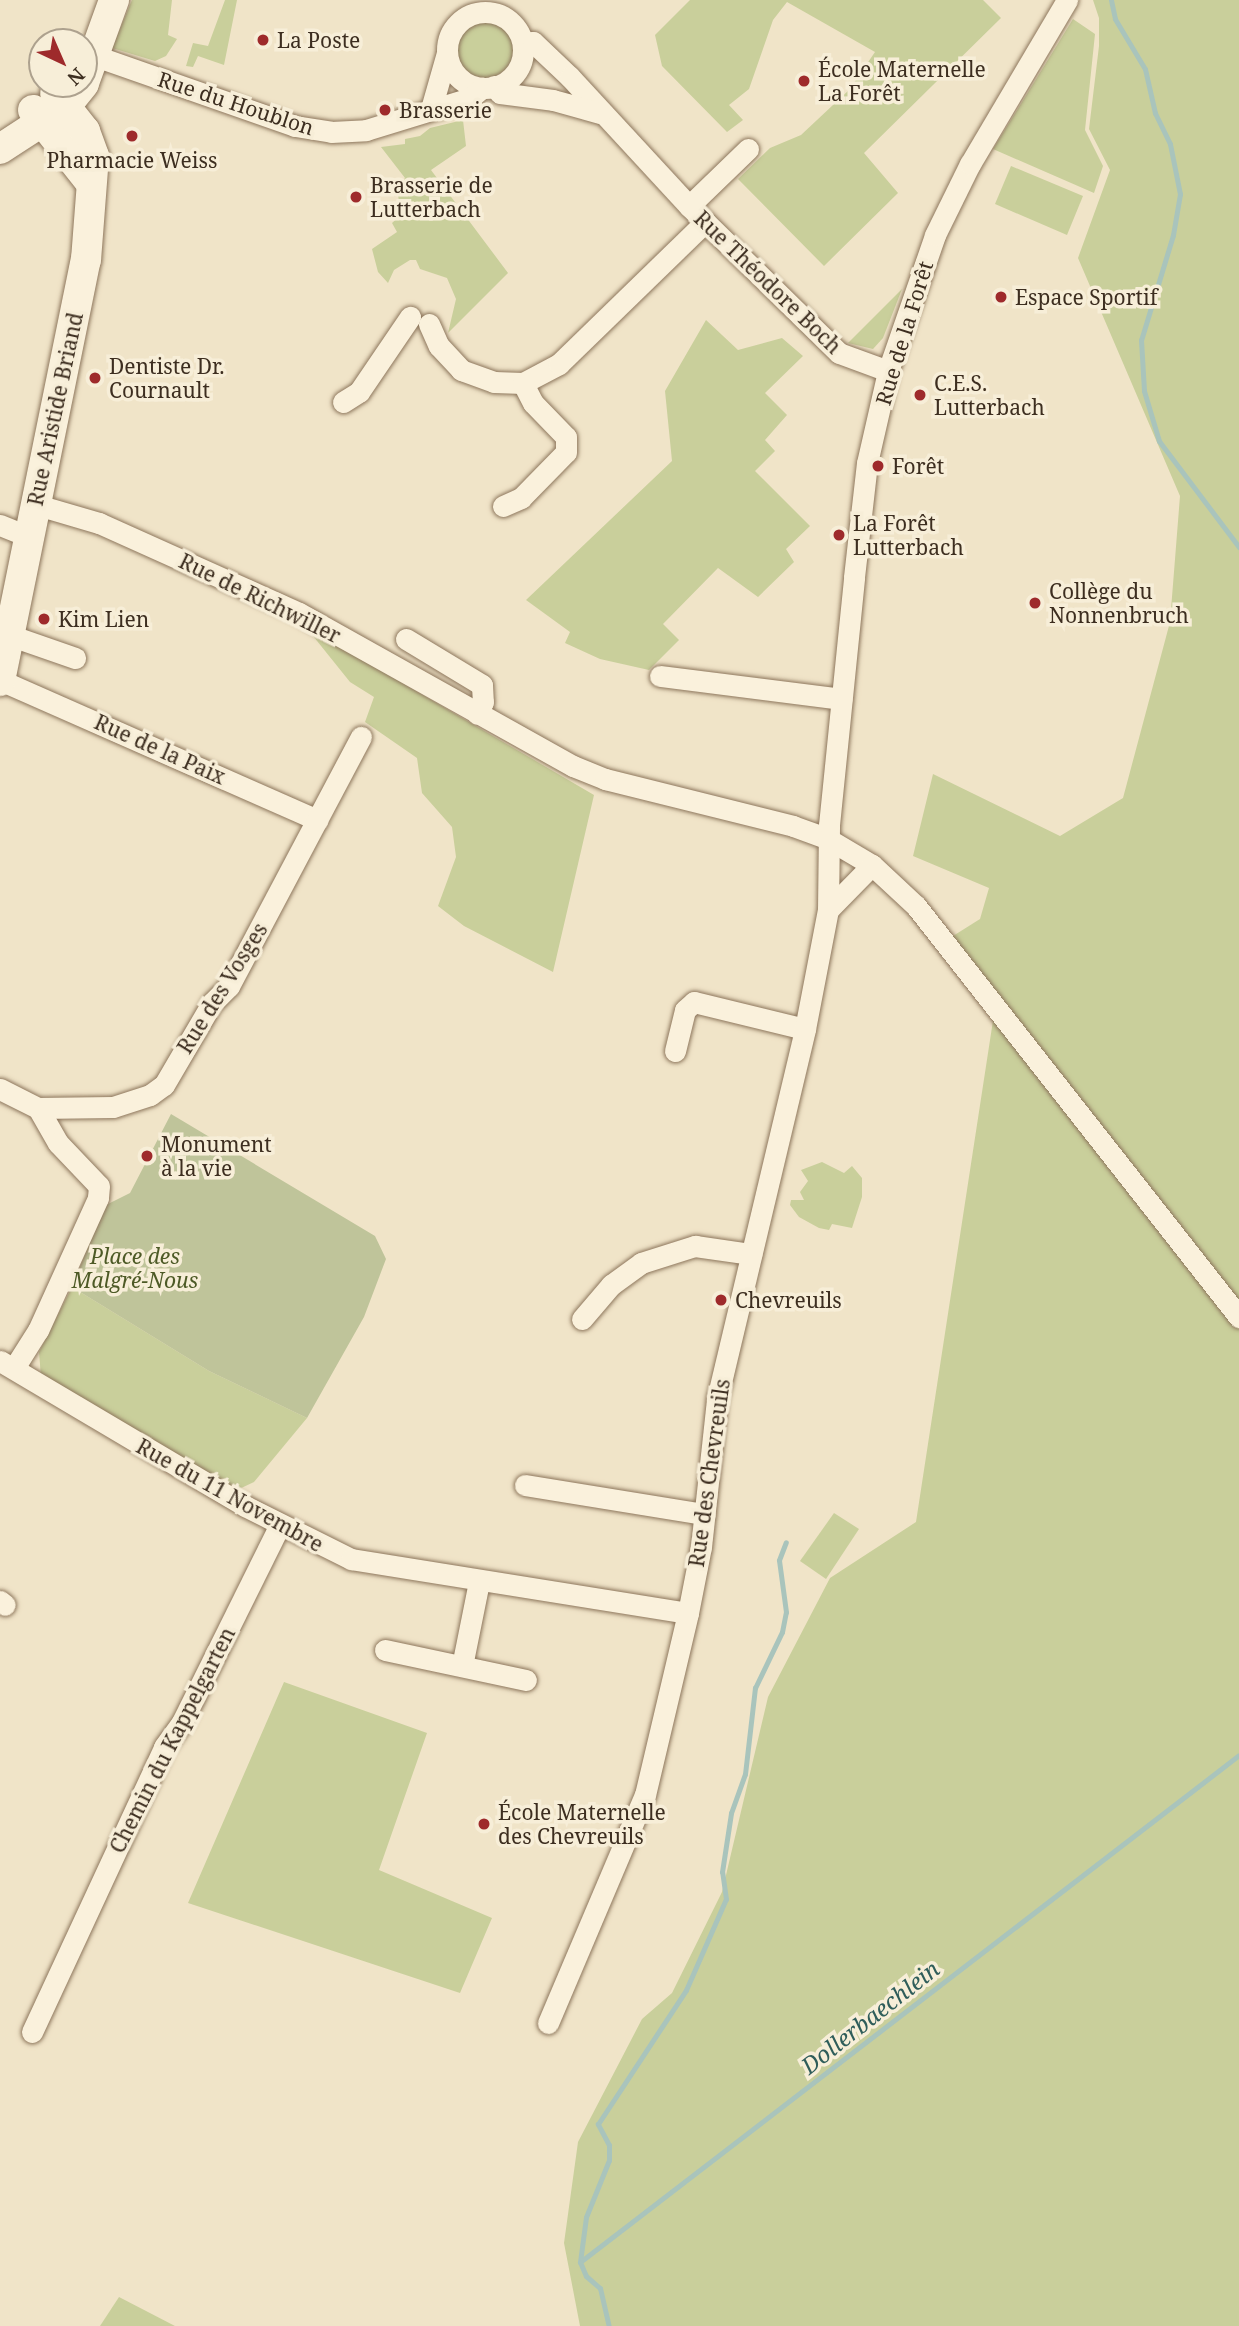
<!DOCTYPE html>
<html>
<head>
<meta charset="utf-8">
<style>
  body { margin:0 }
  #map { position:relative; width:1239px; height:2326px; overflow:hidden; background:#f0e4c8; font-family:"Noto Serif",serif }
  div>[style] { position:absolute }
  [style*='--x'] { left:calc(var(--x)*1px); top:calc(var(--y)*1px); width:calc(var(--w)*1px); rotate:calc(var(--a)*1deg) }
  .green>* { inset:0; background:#c9cf9b }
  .round { border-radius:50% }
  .cemetery>* { inset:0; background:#bfc49a }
  .stream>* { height:5px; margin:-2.5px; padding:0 2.5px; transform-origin:2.5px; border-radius:2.5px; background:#a9c4bc }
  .roads { filter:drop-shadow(0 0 2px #8d765c) drop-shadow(0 0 2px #8d765c) }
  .street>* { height:21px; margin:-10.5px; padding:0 10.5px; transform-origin:10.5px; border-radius:10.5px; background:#faf1dc }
  .street>.ring { margin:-10.5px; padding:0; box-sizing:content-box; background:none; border:21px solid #faf1dc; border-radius:50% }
  .secondary>* { height:30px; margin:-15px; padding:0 15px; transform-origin:15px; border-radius:15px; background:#faf1dc }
  .dots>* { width:19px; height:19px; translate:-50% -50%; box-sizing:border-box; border:4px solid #f7eed8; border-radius:50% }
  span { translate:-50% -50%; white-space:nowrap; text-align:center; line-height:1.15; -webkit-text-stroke:7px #f7eed8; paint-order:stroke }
  .poi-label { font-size:21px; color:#3d2e20 }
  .left { translate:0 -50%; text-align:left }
  .street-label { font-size:21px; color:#3d2e20 }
  .park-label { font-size:21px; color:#4d5a26; font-style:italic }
  .water-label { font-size:23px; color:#2f5d5a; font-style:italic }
  .north { position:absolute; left:28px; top:28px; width:70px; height:70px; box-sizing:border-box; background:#f7eed8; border:2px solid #ada18e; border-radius:50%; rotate:136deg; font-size:19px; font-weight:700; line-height:28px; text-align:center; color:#3d2e20 }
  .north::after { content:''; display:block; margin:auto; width:24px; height:32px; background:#9e2a2b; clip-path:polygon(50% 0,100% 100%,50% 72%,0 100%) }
</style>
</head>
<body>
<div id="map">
  <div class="green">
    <i style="clip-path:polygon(132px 0,172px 0,168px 35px,177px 39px,166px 56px,155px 61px,112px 48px)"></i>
    <i style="clip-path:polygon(225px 0,237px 0,224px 65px,198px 56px,193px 67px,186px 66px,193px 43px,208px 46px)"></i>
    <i style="clip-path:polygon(690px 0,983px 0,1001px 18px,864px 153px,898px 193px,824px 266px,738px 179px,770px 148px,801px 135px,849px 90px,875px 52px,787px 2px,773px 20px,749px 89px,729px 105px,743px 120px,727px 132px,662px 66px,655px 35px)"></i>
    <i style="clip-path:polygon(1093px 0,1239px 0,1239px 2326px,580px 2326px,564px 2243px,578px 2142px,642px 2019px,672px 1993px,722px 1892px,768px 1697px,830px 1578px,916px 1522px,996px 1001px,953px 936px,980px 919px,989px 888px,913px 856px,933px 774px,1060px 836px,1123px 798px,1170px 622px,1180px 496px,1078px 258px,1110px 170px,1089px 129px,1099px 46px,1099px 18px)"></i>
    <i style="clip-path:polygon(1073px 19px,1095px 34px,1085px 130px,1103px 166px,1094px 193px,993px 149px)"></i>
    <i class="round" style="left:457px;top:22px;width:56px;height:56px"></i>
    <i style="clip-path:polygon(463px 120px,466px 146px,431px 170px,508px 273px,448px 333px,456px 299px,447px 278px,420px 269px,416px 260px,410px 260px,394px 270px,388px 283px,378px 272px,372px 249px,397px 232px,392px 223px,401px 215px,397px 188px,405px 178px,381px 147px,405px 144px,405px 139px,420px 136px,430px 128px)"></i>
    <i style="clip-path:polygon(1011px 166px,1083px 196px,1067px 235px,995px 204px)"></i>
    <i style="clip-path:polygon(902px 289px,883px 338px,873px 349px,848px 343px)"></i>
    <i style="clip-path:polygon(706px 320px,738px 350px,782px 338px,803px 356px,765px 393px,787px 415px,765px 440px,775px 451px,755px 471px,810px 526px,786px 549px,794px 562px,758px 597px,718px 568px,663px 624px,679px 640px,649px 670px,600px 659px,565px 643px,570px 632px,526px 600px,672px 461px,665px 391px)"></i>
    <i style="clip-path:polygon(305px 626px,594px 795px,553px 972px,464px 926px,438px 906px,456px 857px,452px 827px,422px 793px,417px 758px,365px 722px,374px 697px,350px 682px)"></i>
    <i style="clip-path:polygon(822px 1162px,844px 1173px,852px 1166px,862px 1178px,862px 1197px,852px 1228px,832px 1224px,829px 1230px,819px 1228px,799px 1217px,790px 1205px,791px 1200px,804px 1200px,800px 1192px,808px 1181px,801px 1170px)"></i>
    <i style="clip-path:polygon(72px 1287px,209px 1371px,307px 1418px,254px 1482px,237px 1490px,41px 1377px,39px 1352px)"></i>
    <i style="clip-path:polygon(834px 1513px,859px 1529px,826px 1579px,800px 1561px)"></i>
    <i style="clip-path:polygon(284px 1682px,427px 1733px,379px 1870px,492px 1918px,460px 1993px,188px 1903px)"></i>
    <i style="clip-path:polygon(119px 2297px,175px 2326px,100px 2326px)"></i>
  </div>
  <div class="cemetery">
    <i style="clip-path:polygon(171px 1114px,375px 1236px,386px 1259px,364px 1317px,307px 1418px,209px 1371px,72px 1287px,104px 1206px,130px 1193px)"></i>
  </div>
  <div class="stream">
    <i style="--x:1111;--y:0;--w:19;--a:78"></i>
    <i style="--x:1115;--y:19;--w:58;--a:59"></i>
    <i style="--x:1145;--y:69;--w:45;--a:77.2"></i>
    <i style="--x:1155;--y:113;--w:34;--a:64"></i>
    <i style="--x:1170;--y:144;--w:51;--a:78.7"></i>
    <i style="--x:1180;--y:194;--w:42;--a:99.7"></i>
    <i style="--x:1173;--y:235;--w:110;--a:106.9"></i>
    <i style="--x:1141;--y:340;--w:51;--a:86.6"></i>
    <i style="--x:1144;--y:391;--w:52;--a:73.3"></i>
    <i style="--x:1159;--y:441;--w:133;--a:53"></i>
    <i style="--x:580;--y:2262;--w:831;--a:-37.57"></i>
    <i style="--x:580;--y:2262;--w:45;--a:-82.4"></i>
    <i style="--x:586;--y:2217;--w:61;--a:-68"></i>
    <i style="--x:609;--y:2160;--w:15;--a:-90"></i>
    <i style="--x:609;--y:2145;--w:24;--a:-118"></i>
    <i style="--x:598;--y:2124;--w:160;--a:-56.7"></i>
    <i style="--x:686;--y:1990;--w:99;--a:-66.3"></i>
    <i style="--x:726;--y:1899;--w:27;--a:-98"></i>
    <i style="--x:722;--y:1872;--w:60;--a:-81.3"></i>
    <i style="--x:731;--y:1813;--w:41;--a:-70.3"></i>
    <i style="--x:745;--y:1774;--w:87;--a:-83.4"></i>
    <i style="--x:755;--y:1688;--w:62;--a:-64.3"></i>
    <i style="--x:782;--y:1632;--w:20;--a:-79"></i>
    <i style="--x:786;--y:1612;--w:52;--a:-97.7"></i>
    <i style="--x:779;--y:1560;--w:19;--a:-69"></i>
    <i style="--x:580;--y:2262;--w:15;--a:67"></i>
    <i style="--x:586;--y:2276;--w:18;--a:41"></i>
    <i style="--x:600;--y:2288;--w:39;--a:77"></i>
  </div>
  <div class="roads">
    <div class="street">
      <i class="ring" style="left:447px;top:12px;width:55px;height:55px"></i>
      <i style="--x:523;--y:43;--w:10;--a:-6"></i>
      <i style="--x:533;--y:42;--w:51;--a:43.4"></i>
      <i style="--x:570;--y:77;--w:176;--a:47.3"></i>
      <i style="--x:689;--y:206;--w:210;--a:44.4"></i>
      <i style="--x:839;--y:353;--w:52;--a:20.2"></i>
      <i style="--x:84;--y:52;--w:224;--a:19.3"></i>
      <i style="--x:295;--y:126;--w:36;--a:9"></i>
      <i style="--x:331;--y:132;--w:35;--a:-3"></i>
      <i style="--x:366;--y:130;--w:109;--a:-17.1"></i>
      <i style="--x:470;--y:98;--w:16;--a:-40"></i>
      <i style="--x:494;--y:86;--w:9;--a:49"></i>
      <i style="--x:500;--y:93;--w:53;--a:7.5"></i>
      <i style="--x:553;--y:100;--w:49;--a:15.5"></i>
      <i style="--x:431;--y:109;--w:58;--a:-74.1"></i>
      <i style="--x:689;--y:206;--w:82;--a:-44"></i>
      <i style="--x:429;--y:324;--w:24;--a:66"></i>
      <i style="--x:439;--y:346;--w:33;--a:47"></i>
      <i style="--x:461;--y:370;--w:35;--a:20"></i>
      <i style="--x:494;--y:382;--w:29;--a:2"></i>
      <i style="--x:523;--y:383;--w:41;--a:-27.8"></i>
      <i style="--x:559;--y:364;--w:204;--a:-44.2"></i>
      <i style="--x:343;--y:402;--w:19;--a:-32"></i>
      <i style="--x:359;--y:392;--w:91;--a:-55.8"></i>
      <i style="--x:34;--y:504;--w:68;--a:16.3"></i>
      <i style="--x:99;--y:523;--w:219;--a:24.2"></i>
      <i style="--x:299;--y:613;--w:314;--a:29.2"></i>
      <i style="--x:573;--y:766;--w:35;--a:22"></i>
      <i style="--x:605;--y:779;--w:194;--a:14"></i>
      <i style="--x:793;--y:826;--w:37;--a:20"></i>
      <i style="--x:828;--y:839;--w:51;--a:30.6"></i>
      <i style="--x:872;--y:865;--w:60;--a:43"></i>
      <i style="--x:916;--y:906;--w:523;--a:51.84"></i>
      <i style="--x:503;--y:506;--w:20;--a:-24"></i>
      <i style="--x:521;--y:498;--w:64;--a:-45.6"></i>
      <i style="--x:566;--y:452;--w:15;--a:-90"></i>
      <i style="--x:566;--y:437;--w:47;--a:-134.1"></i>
      <i style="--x:533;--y:403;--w:22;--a:-117"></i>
      <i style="--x:0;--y:525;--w:29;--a:22"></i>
      <i style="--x:9;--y:635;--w:70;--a:19.2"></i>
      <i style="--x:406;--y:639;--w:89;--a:31.2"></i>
      <i style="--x:482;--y:685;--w:17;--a:87"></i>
      <i style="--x:483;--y:702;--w:13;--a:117"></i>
      <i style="--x:660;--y:676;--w:183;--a:7.2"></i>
      <i style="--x:0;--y:680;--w:347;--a:23.8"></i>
      <i style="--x:828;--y:910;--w:63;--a:-45.6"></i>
      <i style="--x:675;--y:1051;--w:42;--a:-76.3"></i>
      <i style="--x:685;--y:1010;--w:12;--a:-42"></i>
      <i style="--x:694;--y:1002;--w:114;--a:13.7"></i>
      <i style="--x:0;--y:1089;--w:42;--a:26.6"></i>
      <i style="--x:38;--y:1108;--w:40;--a:60.3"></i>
      <i style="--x:58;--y:1143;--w:59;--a:46.4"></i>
      <i style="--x:99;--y:1186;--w:12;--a:95"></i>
      <i style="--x:98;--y:1198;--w:145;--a:114.4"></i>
      <i style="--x:38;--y:1330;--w:45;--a:122.3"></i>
      <i style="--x:38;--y:1108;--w:75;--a:-0.8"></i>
      <i style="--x:113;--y:1107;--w:39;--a:-18"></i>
      <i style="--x:150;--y:1095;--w:17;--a:-36"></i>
      <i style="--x:164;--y:1085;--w:95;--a:-59.7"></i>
      <i style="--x:212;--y:1003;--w:24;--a:-45"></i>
      <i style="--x:229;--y:986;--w:282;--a:-62.1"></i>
      <i style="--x:582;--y:1319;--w:45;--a:-49.5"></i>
      <i style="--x:611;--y:1285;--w:37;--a:-36"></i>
      <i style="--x:641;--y:1263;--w:57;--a:-17.5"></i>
      <i style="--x:695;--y:1246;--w:57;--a:8.1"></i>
      <i style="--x:0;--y:1361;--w:285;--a:30.6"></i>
      <i style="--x:245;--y:1506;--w:119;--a:26.6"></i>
      <i style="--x:351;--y:1559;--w:341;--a:9.1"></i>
      <i style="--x:525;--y:1485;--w:182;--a:9.2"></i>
      <i style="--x:0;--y:1601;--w:6;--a:39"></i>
      <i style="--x:385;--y:1650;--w:144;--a:12"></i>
      <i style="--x:462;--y:1666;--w:86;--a:-78.6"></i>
      <i style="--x:548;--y:2023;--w:248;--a:-67"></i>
      <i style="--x:645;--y:1795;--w:187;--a:-76.7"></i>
      <i style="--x:688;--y:1613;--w:67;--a:-78.9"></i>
      <i style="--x:701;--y:1547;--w:149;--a:-83.8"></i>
      <i style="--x:717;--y:1399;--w:380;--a:-76.6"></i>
      <i style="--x:805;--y:1029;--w:121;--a:-79.1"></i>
      <i style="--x:828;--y:910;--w:85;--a:-89.3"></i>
      <i style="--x:829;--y:825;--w:249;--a:-84.2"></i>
      <i style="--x:854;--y:577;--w:115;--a:-83.5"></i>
      <i style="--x:867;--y:463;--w:94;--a:-77.1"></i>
      <i style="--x:888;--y:371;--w:144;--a:-70.9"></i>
      <i style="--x:935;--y:235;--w:79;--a:-63.8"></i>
      <i style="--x:970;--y:164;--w:191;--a:-59.4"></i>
      <i style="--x:32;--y:2032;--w:314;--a:-65.1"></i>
      <i style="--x:164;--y:1747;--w:31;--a:-54"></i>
      <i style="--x:182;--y:1722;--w:220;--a:-63.6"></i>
    </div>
    <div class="secondary">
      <i style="--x:84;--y:83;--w:88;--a:-70.1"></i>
      <i style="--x:33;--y:110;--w:92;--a:51.6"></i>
      <i style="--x:0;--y:149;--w:79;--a:-33.1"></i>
      <i style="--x:66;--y:106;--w:28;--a:-51"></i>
      <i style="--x:0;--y:681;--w:430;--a:-78.5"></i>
      <i style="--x:86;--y:260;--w:104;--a:-85.6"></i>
      <i style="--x:94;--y:156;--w:27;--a:-110"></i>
      <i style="--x:85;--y:131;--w:48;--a:-128.3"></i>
    </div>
  </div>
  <div class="dots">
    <i style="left:263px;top:40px;background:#9e2a2b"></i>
    <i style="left:804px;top:81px;background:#9e2a2b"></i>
    <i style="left:385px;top:110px;background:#9e2a2b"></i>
    <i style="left:132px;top:136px;background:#9e2a2b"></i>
    <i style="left:356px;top:197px;background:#9e2a2b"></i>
    <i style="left:1001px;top:297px;background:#9e2a2b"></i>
    <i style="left:95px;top:378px;background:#9e2a2b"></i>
    <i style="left:920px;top:395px;background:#9e2a2b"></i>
    <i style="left:878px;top:466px;background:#9e2a2b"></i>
    <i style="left:839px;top:535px;background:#9e2a2b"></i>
    <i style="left:1035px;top:603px;background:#9e2a2b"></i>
    <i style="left:44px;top:619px;background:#9e2a2b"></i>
    <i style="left:147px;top:1156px;background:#9e2a2b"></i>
    <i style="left:721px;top:1300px;background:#9e2a2b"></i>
    <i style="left:484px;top:1824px;background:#9e2a2b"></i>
  </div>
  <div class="poi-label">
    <span class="left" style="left:277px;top:40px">La Poste</span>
    <span class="left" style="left:818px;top:81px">École Maternelle<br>La Forêt</span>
    <span class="left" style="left:399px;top:110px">Brasserie</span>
    <span style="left:132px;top:160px">Pharmacie Weiss</span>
    <span class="left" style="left:370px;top:197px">Brasserie de<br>Lutterbach</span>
    <span class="left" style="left:1015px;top:297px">Espace Sportif</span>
    <span class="left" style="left:109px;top:378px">Dentiste Dr.<br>Cournault</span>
    <span class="left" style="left:934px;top:395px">C.E.S.<br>Lutterbach</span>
    <span class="left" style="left:892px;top:466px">Forêt</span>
    <span class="left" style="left:853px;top:535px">La Forêt<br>Lutterbach</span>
    <span class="left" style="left:1049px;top:603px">Collège du<br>Nonnenbruch</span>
    <span class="left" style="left:58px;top:619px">Kim Lien</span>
    <span class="left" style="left:161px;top:1156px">Monument<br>à la vie</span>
    <span class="left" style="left:735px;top:1300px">Chevreuils</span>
    <span class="left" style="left:498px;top:1824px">École Maternelle<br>des Chevreuils</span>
  </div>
  <div class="street-label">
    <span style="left:236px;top:103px;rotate:18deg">Rue du Houblon</span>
    <span style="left:768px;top:282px;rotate:44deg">Rue Théodore Boch</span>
    <span style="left:904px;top:333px;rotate:-73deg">Rue de la Forêt</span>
    <span style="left:55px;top:409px;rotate:-78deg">Rue Aristide Briand</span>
    <span style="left:260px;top:598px;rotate:26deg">Rue de Richwiller</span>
    <span style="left:160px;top:749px;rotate:24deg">Rue de la Paix</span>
    <span style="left:222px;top:988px;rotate:-58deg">Rue des Vosges</span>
    <span style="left:709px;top:1473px;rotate:-82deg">Rue des Chevreuils</span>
    <span style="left:230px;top:1495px;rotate:29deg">Rue du 11 Novembre</span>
    <span style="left:172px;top:1740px;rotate:-63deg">Chemin du Kappelgarten</span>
  </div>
  <div class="park-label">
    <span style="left:135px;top:1268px">Place des<br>Malgré-Nous</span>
  </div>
  <div class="water-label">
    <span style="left:870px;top:2017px;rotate:-38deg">Dollerbaechlein</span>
  </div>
  <div class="north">N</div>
</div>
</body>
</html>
